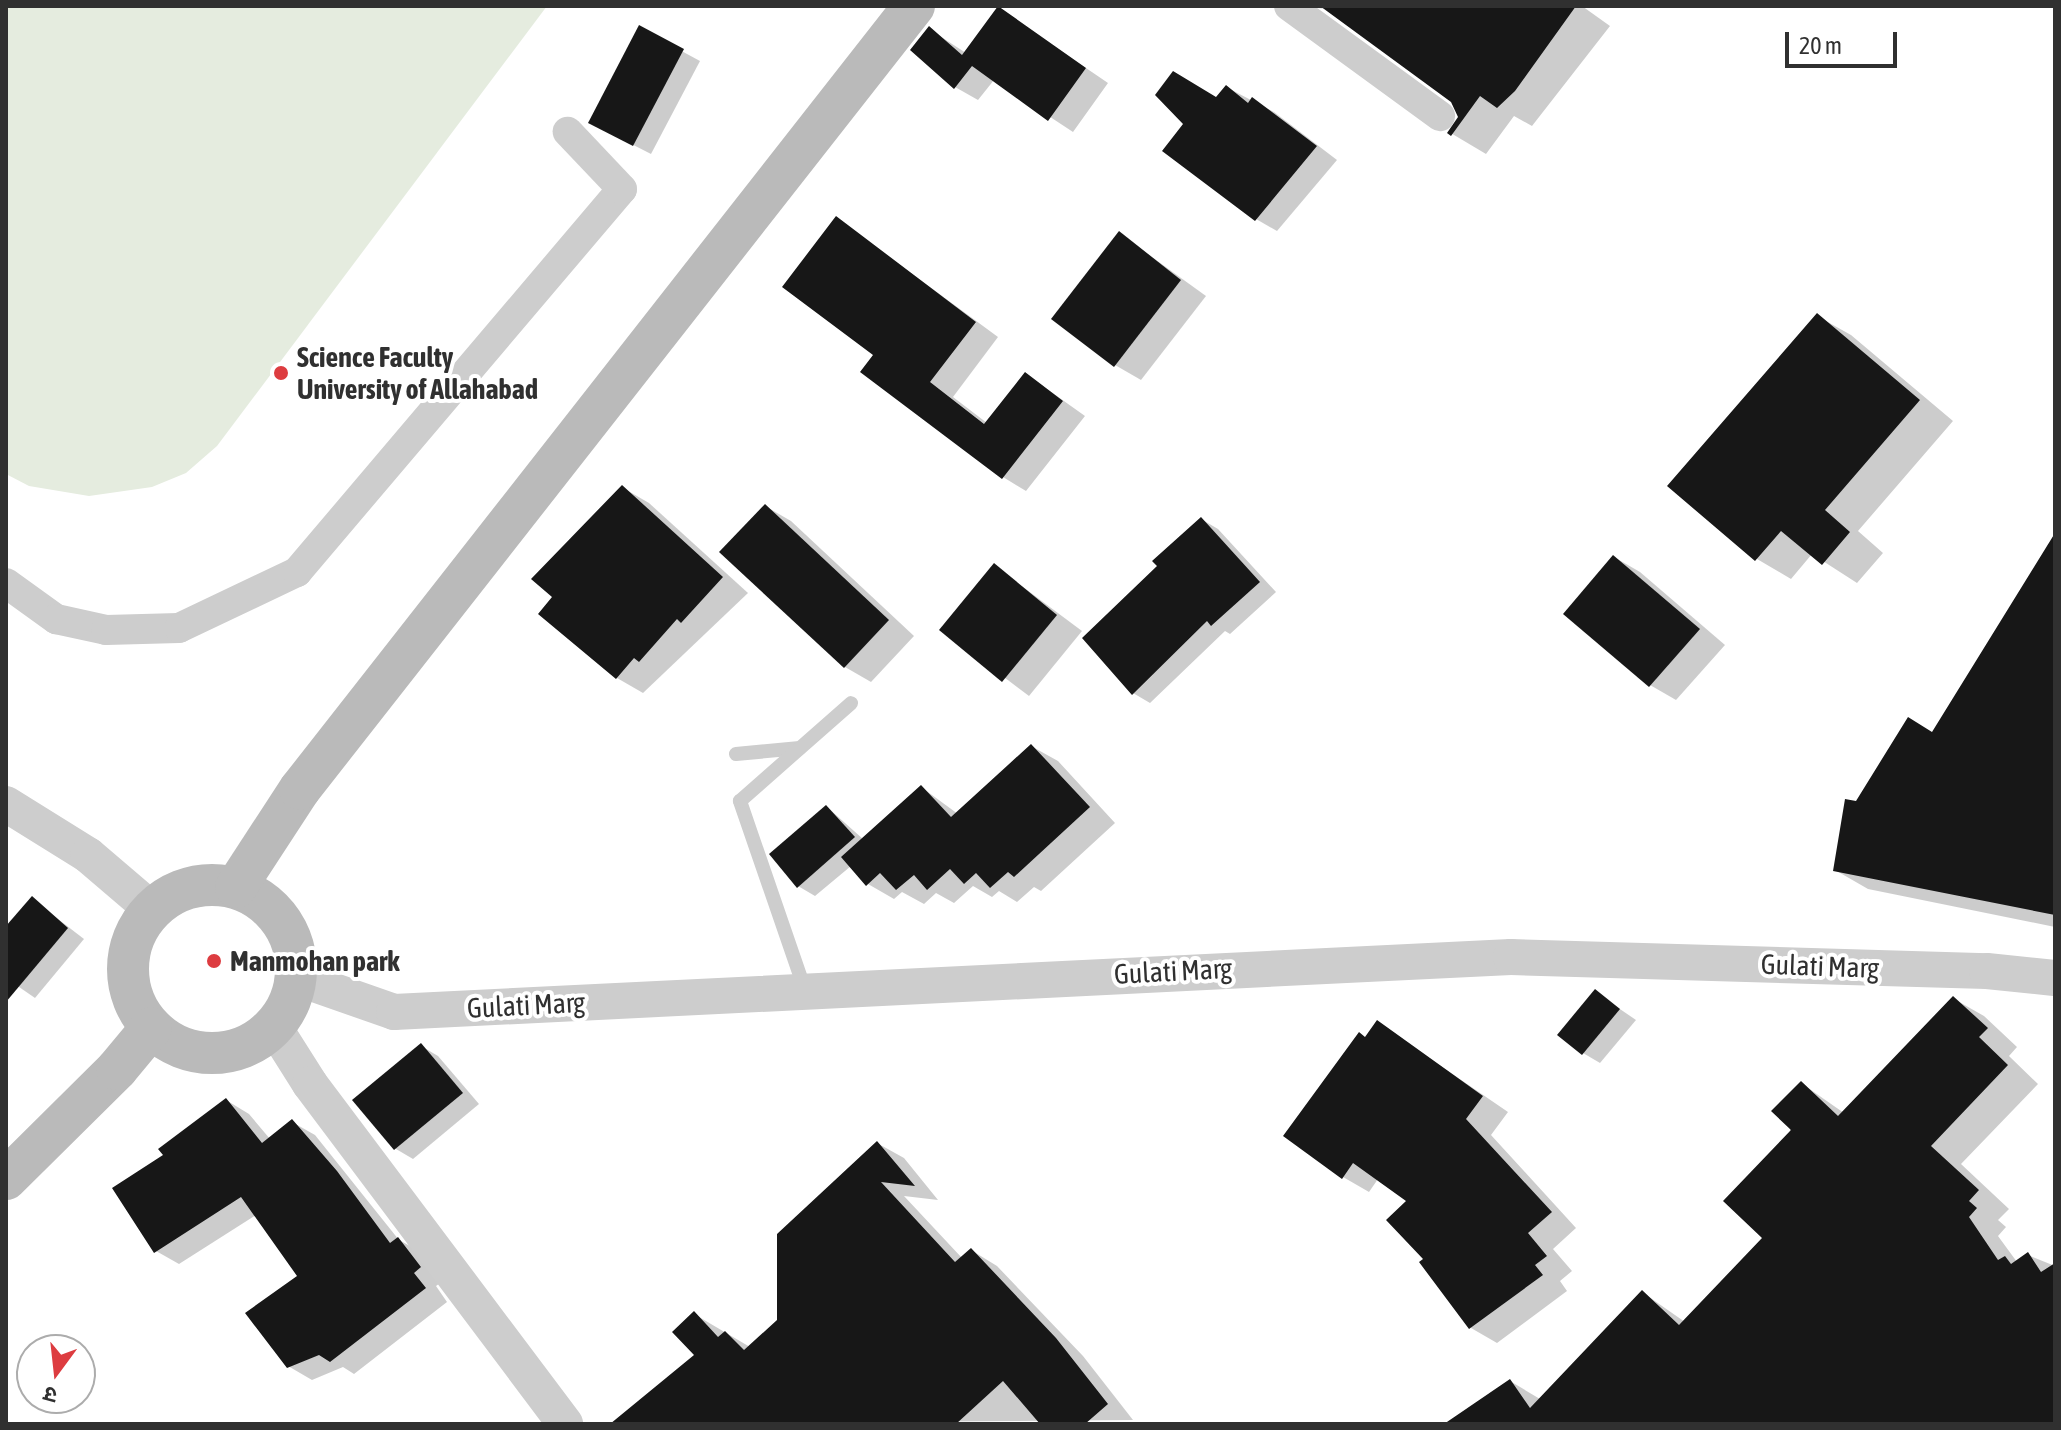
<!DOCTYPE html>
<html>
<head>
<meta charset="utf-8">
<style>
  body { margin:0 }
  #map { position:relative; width:2061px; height:1430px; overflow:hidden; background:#fff; font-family:"Asap Condensed","Noto Sans Devanagari",sans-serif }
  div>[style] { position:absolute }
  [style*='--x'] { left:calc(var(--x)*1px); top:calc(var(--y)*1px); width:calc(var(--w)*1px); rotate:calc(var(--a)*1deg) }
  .green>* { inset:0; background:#e5ecdf }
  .shadow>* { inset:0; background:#0003 }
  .building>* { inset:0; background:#171717 }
  .service>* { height:14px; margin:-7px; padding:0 7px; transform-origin:7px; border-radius:7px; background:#cdcdcd }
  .minor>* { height:30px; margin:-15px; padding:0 15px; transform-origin:15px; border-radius:15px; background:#cdcdcd }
  .tertiary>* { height:36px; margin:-18px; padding:0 18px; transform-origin:18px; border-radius:18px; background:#cdcdcd }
  .secondary>* { height:42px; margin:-21px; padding:0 21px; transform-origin:21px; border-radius:21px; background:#bababa }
  .secondary>.ring { margin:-21px; padding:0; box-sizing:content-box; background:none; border:42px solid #bababa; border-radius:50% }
  .dots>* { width:22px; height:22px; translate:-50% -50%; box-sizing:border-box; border:4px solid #fff; border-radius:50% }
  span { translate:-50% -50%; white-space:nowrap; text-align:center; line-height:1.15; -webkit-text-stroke:8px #fff; paint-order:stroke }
  .poi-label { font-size:28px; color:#303030; font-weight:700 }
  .left { translate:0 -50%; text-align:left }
  .street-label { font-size:28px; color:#303030 }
  .frame { position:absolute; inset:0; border:8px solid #303030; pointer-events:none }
  .north { position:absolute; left:16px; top:1334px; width:80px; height:80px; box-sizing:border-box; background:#fff; border:2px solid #acacac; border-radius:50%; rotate:195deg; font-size:22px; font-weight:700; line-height:32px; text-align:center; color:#303030 }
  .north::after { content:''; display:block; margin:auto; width:28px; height:36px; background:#dd3c40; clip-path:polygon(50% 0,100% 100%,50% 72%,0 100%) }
  .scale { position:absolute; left:1785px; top:32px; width:112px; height:36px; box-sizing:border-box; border:4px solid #303030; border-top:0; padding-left:10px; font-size:24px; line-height:28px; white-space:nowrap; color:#303030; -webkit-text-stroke:6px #fff; paint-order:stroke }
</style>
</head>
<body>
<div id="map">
  <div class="green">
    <i style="clip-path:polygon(6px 6px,547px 6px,217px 446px,186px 473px,152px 487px,89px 496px,29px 486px,6px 474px)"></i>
  </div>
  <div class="shadow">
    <i style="clip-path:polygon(1279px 6px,1582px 6px,1610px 26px,1532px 126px,1514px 116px,1486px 154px,1449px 132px,1460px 117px,1452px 100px,1327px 9px,1317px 8px,1306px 22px)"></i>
    <i style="clip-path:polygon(998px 8px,1108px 83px,1073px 132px,994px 80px,978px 100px,955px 87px,929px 29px,966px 53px)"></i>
    <i style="clip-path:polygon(639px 28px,700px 61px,651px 154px,608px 132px)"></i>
    <i style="clip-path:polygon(1226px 87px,1274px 112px,1337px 160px,1277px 231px,1256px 219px,1217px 99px)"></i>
    <i style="clip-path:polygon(836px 218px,998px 337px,953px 397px,987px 423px,1026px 374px,1085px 416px,1026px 491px,1003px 477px,876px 354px)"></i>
    <i style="clip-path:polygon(1120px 234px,1206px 296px,1141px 380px,1115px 365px)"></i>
    <i style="clip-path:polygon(1817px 316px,1851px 335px,1953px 421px,1858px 531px,1883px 553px,1857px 583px,1812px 554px,1791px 579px,1757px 559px,1670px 486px)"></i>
    <i style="clip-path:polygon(623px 488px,649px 503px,748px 593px,643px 693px,617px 678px,555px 597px)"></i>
    <i style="clip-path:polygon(765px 506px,791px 521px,914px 636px,871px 682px,845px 667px)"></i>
    <i style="clip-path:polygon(1201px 519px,1218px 529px,1276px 592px,1230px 634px,1225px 631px,1150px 703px,1133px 693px)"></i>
    <i style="clip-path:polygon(2055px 535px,2055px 927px,1868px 889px,1835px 870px,1857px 803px,1933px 734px)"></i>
    <i style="clip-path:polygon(1614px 557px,1640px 572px,1725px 645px,1676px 700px,1650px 685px)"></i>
    <i style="clip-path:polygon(995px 566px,1082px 631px,1029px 696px,942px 630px)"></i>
    <i style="clip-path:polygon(1031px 746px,1058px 761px,1115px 823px,1041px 891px,1034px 887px,1017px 902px,999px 891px,992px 897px,973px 886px,954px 903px,936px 893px,924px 904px,902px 892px,894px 899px,868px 884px,851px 866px,815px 896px,798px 886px,827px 807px,863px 839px,921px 787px,958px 814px)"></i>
    <i style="clip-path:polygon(32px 899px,84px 939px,35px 998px,6px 978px,6px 941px)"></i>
    <i style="clip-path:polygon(1595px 992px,1636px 1020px,1600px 1063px,1583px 1053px)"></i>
    <i style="clip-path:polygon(1954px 999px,1984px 1016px,2017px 1047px,2009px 1056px,2038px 1084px,1961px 1164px,2009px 1209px,1998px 1220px,2006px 1227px,1998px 1236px,2017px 1262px,2028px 1255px,2055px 1266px,2055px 1424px,1475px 1424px,1510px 1381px,1540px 1399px,1642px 1292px,1685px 1322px,1765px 1238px,1801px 1083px,1844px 1113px)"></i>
    <i style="clip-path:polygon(1378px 1023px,1508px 1112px,1491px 1135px,1576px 1228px,1553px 1249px,1572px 1271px,1560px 1281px,1567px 1291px,1497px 1343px,1471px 1328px,1426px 1260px,1410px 1201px,1378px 1179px,1369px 1192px,1343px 1177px,1367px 1038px)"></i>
    <i style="clip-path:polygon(421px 1046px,438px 1056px,479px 1104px,413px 1159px,396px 1149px,355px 1100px)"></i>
    <i style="clip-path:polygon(226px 1100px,249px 1114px,270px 1139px,292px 1122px,315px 1135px,399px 1240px,421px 1252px,443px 1281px,436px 1286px,447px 1302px,354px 1374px,343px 1367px,312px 1380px,288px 1366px,300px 1276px,256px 1215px,179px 1264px,156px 1251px,165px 1156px)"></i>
    <i style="clip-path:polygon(877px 1143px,904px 1158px,938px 1200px,904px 1196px,962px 1258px,971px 1250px,997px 1266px,1083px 1356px,1133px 1420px,642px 1424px,697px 1355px,694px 1314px,750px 1347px,779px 1321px)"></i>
  </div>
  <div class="building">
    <i style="clip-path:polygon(998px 6px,1086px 68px,1048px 121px,972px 66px,954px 89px,910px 50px,929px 26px,962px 55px)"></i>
    <i style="clip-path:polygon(1320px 6px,1576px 6px,1515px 91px,1497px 108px,1480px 96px,1451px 136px,1447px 133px,1458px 117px,1451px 102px)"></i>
    <i style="clip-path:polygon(639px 25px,684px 49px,633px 146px,588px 123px)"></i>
    <i style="clip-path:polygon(1173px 71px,1216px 97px,1226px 85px,1248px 103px,1252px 97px,1317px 146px,1255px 221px,1162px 151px,1183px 124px,1155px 95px)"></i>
    <i style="clip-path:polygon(836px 216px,976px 322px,930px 382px,984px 424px,1025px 372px,1063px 401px,1002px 479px,860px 372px,873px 355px,782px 287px)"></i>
    <i style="clip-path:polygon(1119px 231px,1181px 280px,1114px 367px,1051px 319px)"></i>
    <i style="clip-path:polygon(1817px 313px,1920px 400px,1825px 510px,1850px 532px,1822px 565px,1781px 531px,1755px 561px,1667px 486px)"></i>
    <i style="clip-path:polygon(622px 485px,723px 577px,681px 623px,677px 619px,639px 662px,634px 658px,616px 679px,538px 614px,552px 597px,531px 579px)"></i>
    <i style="clip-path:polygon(765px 504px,889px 620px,844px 668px,719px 552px)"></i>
    <i style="clip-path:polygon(1201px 517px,1260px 582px,1211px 626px,1207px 621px,1132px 695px,1082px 638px,1157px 566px,1152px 561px)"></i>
    <i style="clip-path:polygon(2055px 533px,2055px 915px,1833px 871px,1845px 799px,1856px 801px,1908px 717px,1932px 732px)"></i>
    <i style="clip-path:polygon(1613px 555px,1700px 629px,1649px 687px,1563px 614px)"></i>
    <i style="clip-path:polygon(994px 563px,1057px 615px,1002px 682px,939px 630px)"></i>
    <i style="clip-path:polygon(1031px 744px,1090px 807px,1014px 877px,1008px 872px,990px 888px,976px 873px,964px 884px,950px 869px,927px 890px,914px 875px,896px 890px,880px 873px,866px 886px,841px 857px,921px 785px,951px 817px)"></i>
    <i style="clip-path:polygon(826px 805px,855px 837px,797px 888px,769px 854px)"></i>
    <i style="clip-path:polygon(32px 896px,68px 928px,6px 1002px,6px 926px)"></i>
    <i style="clip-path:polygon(1595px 989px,1620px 1009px,1582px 1055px,1557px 1035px)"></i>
    <i style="clip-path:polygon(1953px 996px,1988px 1028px,1979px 1037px,2008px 1065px,1931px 1146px,1979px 1190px,1969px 1201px,1977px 1208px,1969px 1217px,1998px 1260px,2005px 1256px,2011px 1264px,2028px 1252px,2041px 1272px,2055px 1263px,2055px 1424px,1444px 1424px,1510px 1379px,1530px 1408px,1642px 1290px,1679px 1325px,1762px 1238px,1723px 1201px,1791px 1130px,1771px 1111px,1801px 1081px,1838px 1116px)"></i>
    <i style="clip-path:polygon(1377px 1020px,1483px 1096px,1466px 1119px,1552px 1212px,1528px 1233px,1547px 1256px,1535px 1265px,1543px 1275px,1469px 1329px,1419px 1262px,1423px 1259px,1386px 1220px,1406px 1201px,1353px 1163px,1342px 1179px,1283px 1136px,1359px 1032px,1365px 1037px)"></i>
    <i style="clip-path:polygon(421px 1043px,463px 1093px,394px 1150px,352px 1100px)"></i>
    <i style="clip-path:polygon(226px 1098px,262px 1143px,292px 1119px,337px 1171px,390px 1243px,398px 1237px,421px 1267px,414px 1273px,426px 1288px,330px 1362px,319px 1355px,287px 1368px,245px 1313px,297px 1276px,241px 1197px,154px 1253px,112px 1188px,163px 1155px,158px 1149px)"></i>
    <i style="clip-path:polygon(877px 1141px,915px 1186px,881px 1182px,955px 1262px,971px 1248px,1056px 1338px,1108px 1404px,1085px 1424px,1040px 1424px,1003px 1381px,956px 1424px,610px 1424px,694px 1355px,672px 1332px,694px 1311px,718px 1337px,725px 1331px,744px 1350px,777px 1320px,777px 1234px)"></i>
  </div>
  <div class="service">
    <i style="--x:736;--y:754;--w:64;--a:-5.4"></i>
    <i style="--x:805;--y:990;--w:200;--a:-109"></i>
    <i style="--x:740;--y:801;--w:148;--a:-41.4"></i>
  </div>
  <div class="minor">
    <i style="--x:1289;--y:6;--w:187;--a:36.1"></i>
    <i style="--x:6;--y:583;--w:62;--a:35.8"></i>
    <i style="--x:56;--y:619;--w:51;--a:12.4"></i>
    <i style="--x:106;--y:630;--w:73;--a:-1.6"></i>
    <i style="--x:179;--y:628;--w:131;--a:-25.4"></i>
    <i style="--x:297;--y:572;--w:502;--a:-49.68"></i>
    <i style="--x:622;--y:189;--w:79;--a:-133.5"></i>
  </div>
  <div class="tertiary">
    <i style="--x:6;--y:804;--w:97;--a:31.9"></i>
    <i style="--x:88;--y:855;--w:82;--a:40.5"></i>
    <i style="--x:297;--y:978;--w:103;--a:19.3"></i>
    <i style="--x:394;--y:1012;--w:1118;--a:-2.82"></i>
    <i style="--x:1511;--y:957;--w:476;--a:1.7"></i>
    <i style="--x:1987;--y:971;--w:68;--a:5.9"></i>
    <i style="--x:274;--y:1027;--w:67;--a:57.7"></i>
    <i style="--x:310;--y:1084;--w:425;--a:53.1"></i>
  </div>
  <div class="secondary">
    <i class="ring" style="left:128px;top:885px;width:126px;height:126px"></i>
    <i style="--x:236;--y:887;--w:117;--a:-56.9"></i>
    <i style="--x:300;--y:789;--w:995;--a:-51.9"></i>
    <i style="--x:6;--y:1179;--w:156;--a:-44.7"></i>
    <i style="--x:117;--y:1069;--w:53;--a:-50.3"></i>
  </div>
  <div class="dots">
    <i style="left:281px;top:373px;background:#dd3c40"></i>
    <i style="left:214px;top:961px;background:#dd3c40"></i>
  </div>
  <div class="poi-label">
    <span class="left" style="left:297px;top:373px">Science Faculty<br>University of Allahabad</span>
    <span class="left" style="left:230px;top:961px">Manmohan park</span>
  </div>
  <div class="street-label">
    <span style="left:1820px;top:966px;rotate:2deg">Gulati Marg</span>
    <span style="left:1173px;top:971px;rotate:-3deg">Gulati Marg</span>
    <span style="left:526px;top:1005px;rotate:-3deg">Gulati Marg</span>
  </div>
  <div class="frame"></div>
  <div class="north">उ</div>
  <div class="scale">20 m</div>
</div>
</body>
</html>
